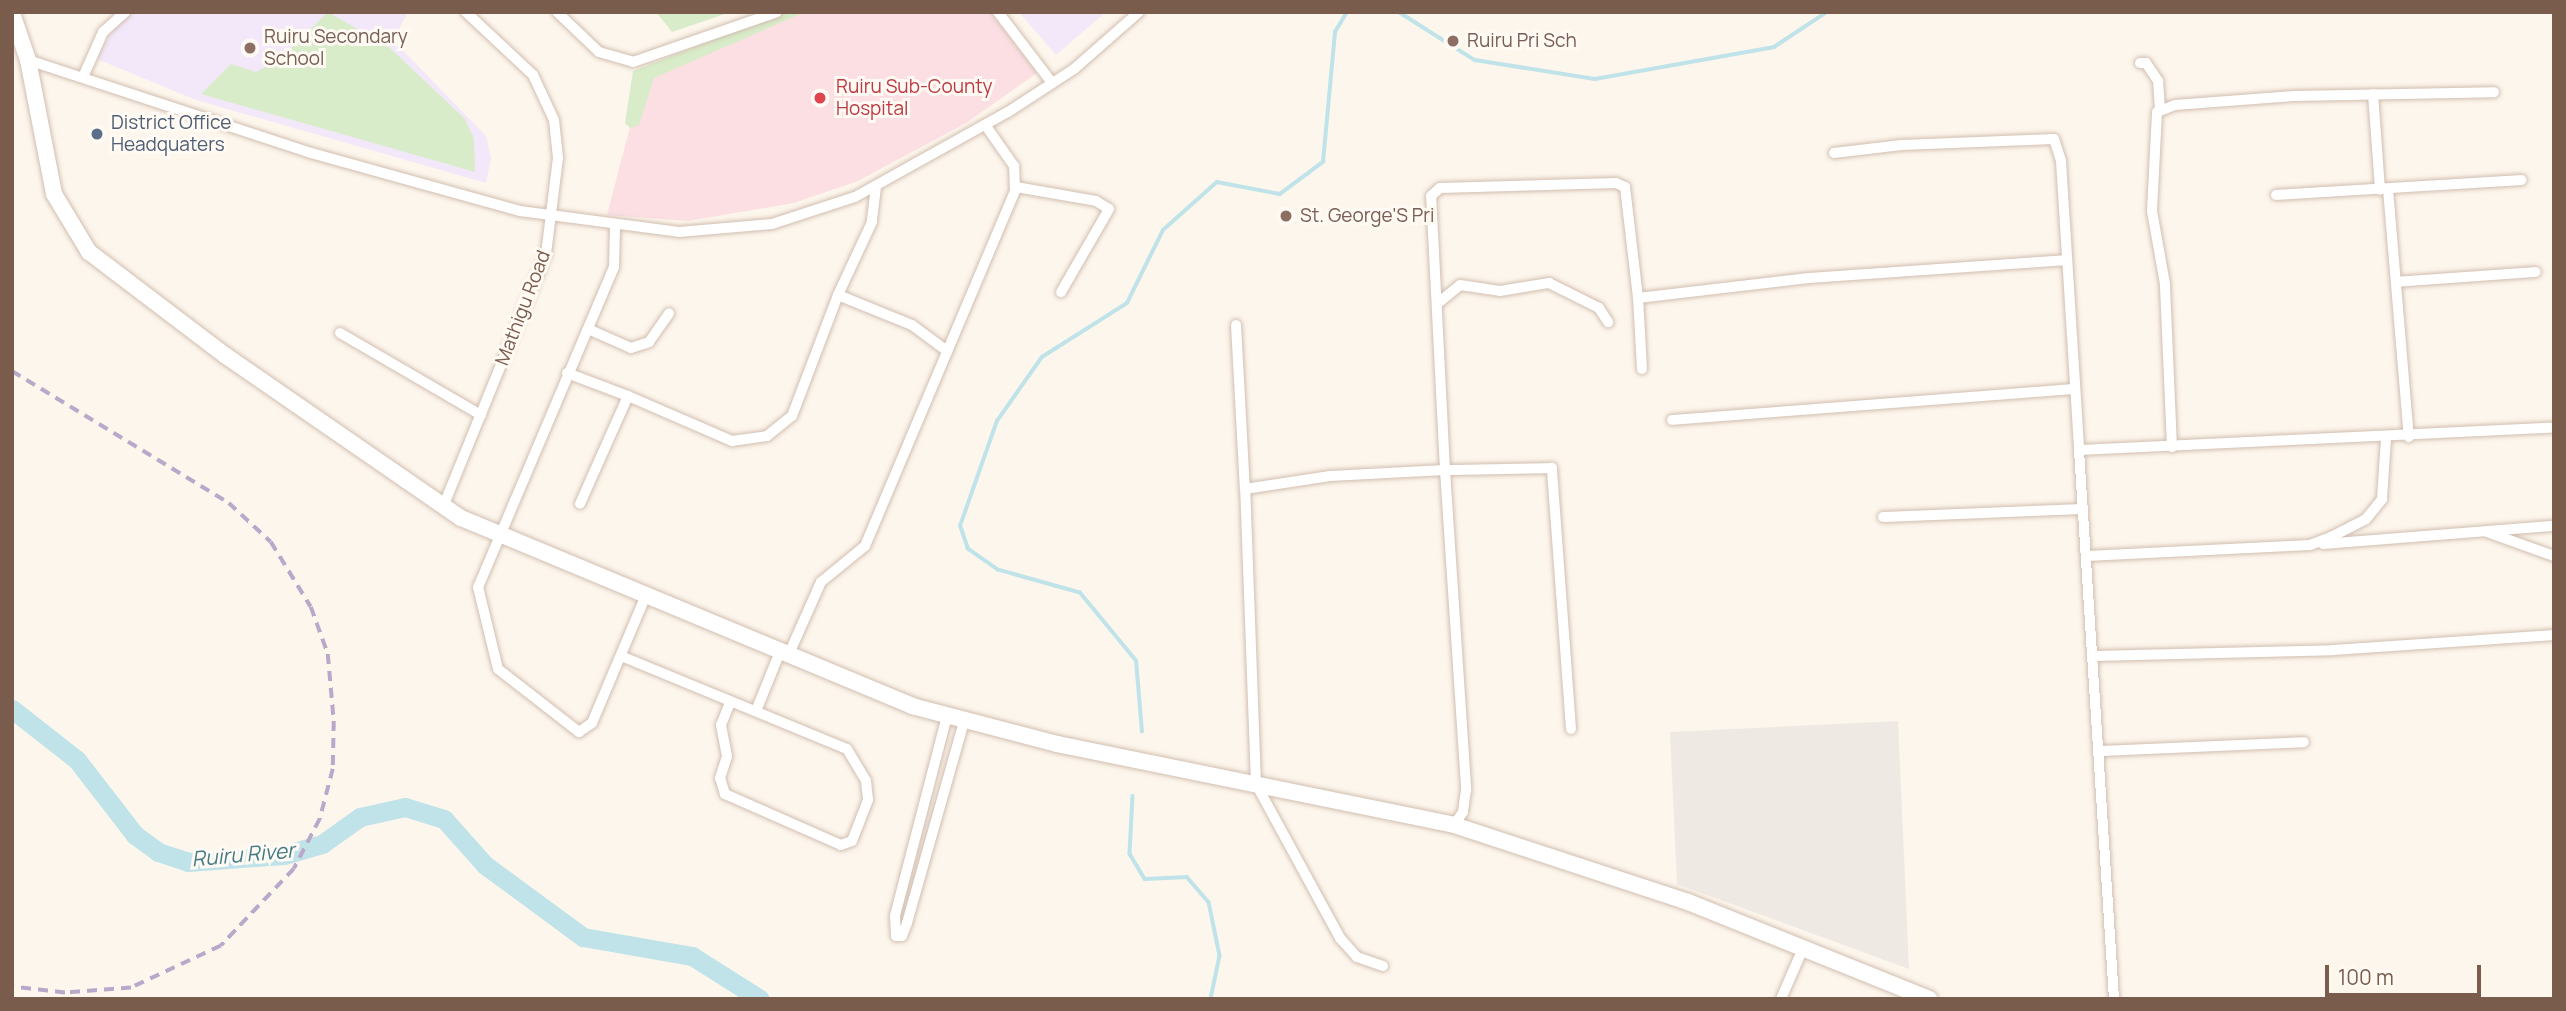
<!DOCTYPE html>
<html>
<head>
<meta charset="utf-8">
<style>
  body { margin:0 }
  #map { position:relative; width:2566px; height:1011px; overflow:hidden; background:#fdf6ec; font-family:Manrope,sans-serif }
  div>[style] { position:absolute }
  [style*='--x'] { left:calc(var(--x)*1px); top:calc(var(--y)*1px); width:calc(var(--w)*1px); rotate:calc(var(--a)*1deg) }
  .industrial>* { inset:0; background:#efe9e4 }
  .education>* { inset:0; background:#f3e8fa }
  .medical>* { inset:0; background:#fbdfe3 }
  .green>* { inset:0; background:#d8ecc9 }
  .stream>* { height:3.5px; margin:-1.75px; padding:0 1.75px; transform-origin:1.75px; border-radius:1.75px; background:#bfe3e8 }
  .river>* { height:19px; margin:-9.5px; padding:0 9.5px; transform-origin:9.5px; border-radius:9.5px; background:#bfe3e8 }
  .roads { filter:drop-shadow(0 0 2px #d1beb0) drop-shadow(0 0 2px #d1beb0) }
  .street>* { height:10px; margin:-5px; padding:0 5px; transform-origin:5px; border-radius:5px; background:#fff }
  .secondary>* { height:16px; margin:-8px; padding:0 8px; transform-origin:8px; border-radius:8px; background:#fff }
  .rail>* { height:3.5px; margin-top:-1.75px; transform-origin:0; background:repeating-linear-gradient(90deg,#b9a8c9 0 10px,transparent 0 17px) }
  .dots>* { width:19px; height:19px; translate:-50% -50%; box-sizing:border-box; border:4px solid #fffaf3; border-radius:50% }
  span { translate:-50% -50%; white-space:nowrap; text-align:center; line-height:1.15; -webkit-text-stroke:6px #fffaf3; paint-order:stroke }
  .education-label { font-size:19px; color:#785e54 }
  .left { translate:0 -50%; text-align:left }
  .health-label { font-size:19px; color:#be3a42 }
  .service-label { font-size:19px; color:#4e5e75 }
  .street-label { font-size:19px; color:#7a5c4d }
  .water-label { font-size:21px; color:#437c86; font-style:italic }
  .frame { position:absolute; inset:0; border:14px solid #7a5c4d; pointer-events:none }
  .scale { position:absolute; left:2325px; top:965px; width:156px; height:32px; box-sizing:border-box; border:4px solid #7a5c4d; border-top:0; padding-left:9px; font-size:21px; line-height:24px; white-space:nowrap; color:#7a5c4d; -webkit-text-stroke:5px #fffaf3; paint-order:stroke }
</style>
</head>
<body>
<div id="map">
  <div class="industrial">
    <i style="clip-path:polygon(1898px 721px,1909px 969px,1677px 884px,1670px 732px)"></i>
  </div>
  <div class="education">
    <i style="clip-path:polygon(135px 12px,408px 12px,393px 40px,486px 136px,491px 158px,486px 183px,196px 100px,97px 59px,115px 26px)"></i>
    <i style="clip-path:polygon(1019px 12px,1106px 12px,1056px 55px)"></i>
  </div>
  <div class="medical">
    <i style="clip-path:polygon(791px 12px,990px 12px,1037px 73px,966px 123px,858px 181px,794px 203px,688px 221px,607px 215px,644px 73px)"></i>
  </div>
  <div class="green">
    <i style="clip-path:polygon(328px 12px,390px 48px,465px 119px,474px 139px,475px 172px,201px 94px,231px 64px,256px 72px,280px 59px)"></i>
    <i style="clip-path:polygon(656px 12px,731px 12px,672px 32px)"></i>
    <i style="clip-path:polygon(784px 12px,805px 12px,654px 78px,639px 125px,630px 128px,625px 123px,633px 71px)"></i>
  </div>
  <div class="stream">
    <i style="--x:1399;--y:12;--w:90;--a:32.3"></i>
    <i style="--x:1475;--y:60;--w:121;--a:9"></i>
    <i style="--x:1595;--y:79;--w:182;--a:-10.1"></i>
    <i style="--x:1774;--y:47;--w:64;--a:-33.4"></i>
    <i style="--x:1142;--y:732;--w:71;--a:-94.8"></i>
    <i style="--x:1136;--y:661;--w:88;--a:-129.5"></i>
    <i style="--x:1080;--y:593;--w:85;--a:-164.3"></i>
    <i style="--x:998;--y:570;--w:37;--a:-145"></i>
    <i style="--x:968;--y:549;--w:24;--a:-109"></i>
    <i style="--x:960;--y:526;--w:111;--a:-70.6"></i>
    <i style="--x:997;--y:421;--w:78;--a:-54.9"></i>
    <i style="--x:1042;--y:357;--w:101;--a:-32.4"></i>
    <i style="--x:1127;--y:303;--w:81;--a:-63.7"></i>
    <i style="--x:1163;--y:230;--w:72;--a:-41.6"></i>
    <i style="--x:1217;--y:182;--w:64;--a:10.8"></i>
    <i style="--x:1280;--y:194;--w:54;--a:-36.7"></i>
    <i style="--x:1323;--y:162;--w:131;--a:-84.7"></i>
    <i style="--x:1335;--y:32;--w:23;--a:-59"></i>
    <i style="--x:1133;--y:796;--w:58;--a:93"></i>
    <i style="--x:1130;--y:854;--w:29;--a:59"></i>
    <i style="--x:1145;--y:879;--w:42;--a:-2.7"></i>
    <i style="--x:1187;--y:877;--w:33;--a:49"></i>
    <i style="--x:1209;--y:902;--w:55;--a:78.5"></i>
    <i style="--x:1220;--y:956;--w:44;--a:101.8"></i>
  </div>
  <div class="river">
    <i style="--x:12;--y:709;--w:83;--a:38.1"></i>
    <i style="--x:77;--y:760;--w:95;--a:52.3"></i>
    <i style="--x:135;--y:835;--w:29;--a:36"></i>
    <i style="--x:158;--y:852;--w:32;--a:18"></i>
    <i style="--x:188;--y:862;--w:96;--a:-4.2"></i>
    <i style="--x:284;--y:855;--w:40;--a:-16"></i>
    <i style="--x:322;--y:844;--w:47;--a:-35.4"></i>
    <i style="--x:360;--y:817;--w:46;--a:-12.5"></i>
    <i style="--x:405;--y:807;--w:41;--a:17.1"></i>
    <i style="--x:444;--y:819;--w:62;--a:48.3"></i>
    <i style="--x:485;--y:865;--w:122;--a:36.3"></i>
    <i style="--x:583;--y:937;--w:111;--a:9.9"></i>
    <i style="--x:692;--y:956;--w:80;--a:32.3"></i>
  </div>
  <div class="roads">
    <div class="street">
      <i style="--x:557;--y:12;--w:58;--a:43.6"></i>
      <i style="--x:599;--y:52;--w:35;--a:16"></i>
      <i style="--x:633;--y:62;--w:152;--a:-19.1"></i>
      <i style="--x:998;--y:12;--w:89;--a:52.7"></i>
      <i style="--x:28;--y:60;--w:298;--a:18.2"></i>
      <i style="--x:311;--y:153;--w:217;--a:15.5"></i>
      <i style="--x:520;--y:211;--w:160;--a:7.5"></i>
      <i style="--x:679;--y:232;--w:93;--a:-4.9"></i>
      <i style="--x:772;--y:224;--w:87;--a:-18"></i>
      <i style="--x:855;--y:197;--w:175;--a:-29.1"></i>
      <i style="--x:1008;--y:112;--w:79;--a:-33.1"></i>
      <i style="--x:1074;--y:69;--w:86;--a:-41.2"></i>
      <i style="--x:2140;--y:63;--w:6;--a:0"></i>
      <i style="--x:2146;--y:63;--w:22;--a:56"></i>
      <i style="--x:2158;--y:81;--w:28;--a:86"></i>
      <i style="--x:83;--y:77;--w:49;--a:-66"></i>
      <i style="--x:103;--y:32;--w:30;--a:-42"></i>
      <i style="--x:2373;--y:94;--w:96;--a:85.8"></i>
      <i style="--x:1834;--y:153;--w:68;--a:-6.7"></i>
      <i style="--x:1902;--y:145;--w:152;--a:-2.3"></i>
      <i style="--x:2054;--y:139;--w:23;--a:72"></i>
      <i style="--x:2061;--y:161;--w:290;--a:86.4"></i>
      <i style="--x:876;--y:187;--w:35;--a:97"></i>
      <i style="--x:872;--y:222;--w:81;--a:115"></i>
      <i style="--x:838;--y:295;--w:80;--a:22.1"></i>
      <i style="--x:912;--y:325;--w:44;--a:36.6"></i>
      <i style="--x:1016;--y:187;--w:81;--a:9.9"></i>
      <i style="--x:1096;--y:201;--w:15;--a:32"></i>
      <i style="--x:1109;--y:209;--w:96;--a:120"></i>
      <i style="--x:2388;--y:189;--w:249;--a:85.2"></i>
      <i style="--x:2276;--y:195;--w:246;--a:-3.5"></i>
      <i style="--x:615;--y:227;--w:40;--a:91.4"></i>
      <i style="--x:614;--y:267;--w:348;--a:113"></i>
      <i style="--x:478;--y:587;--w:84;--a:76.3"></i>
      <i style="--x:498;--y:669;--w:103;--a:37.9"></i>
      <i style="--x:579;--y:732;--w:16;--a:-35"></i>
      <i style="--x:592;--y:723;--w:139;--a:-67.1"></i>
      <i style="--x:2396;--y:282;--w:140;--a:-4.1"></i>
      <i style="--x:1438;--y:303;--w:28;--a:-39"></i>
      <i style="--x:1460;--y:285;--w:40;--a:8.5"></i>
      <i style="--x:1500;--y:291;--w:50;--a:-9.3"></i>
      <i style="--x:1549;--y:283;--w:56;--a:26.6"></i>
      <i style="--x:1599;--y:308;--w:17;--a:57"></i>
      <i style="--x:1236;--y:325;--w:164;--a:86.9"></i>
      <i style="--x:588;--y:329;--w:47;--a:23.8"></i>
      <i style="--x:631;--y:348;--w:19;--a:-18"></i>
      <i style="--x:649;--y:342;--w:35;--a:-55"></i>
      <i style="--x:340;--y:333;--w:163;--a:30.2"></i>
      <i style="--x:1642;--y:369;--w:71;--a:-93.2"></i>
      <i style="--x:1638;--y:298;--w:172;--a:-6.7"></i>
      <i style="--x:1809;--y:278;--w:256;--a:-4"></i>
      <i style="--x:567;--y:373;--w:65;--a:20.7"></i>
      <i style="--x:628;--y:396;--w:118;--a:114"></i>
      <i style="--x:628;--y:396;--w:113;--a:23.4"></i>
      <i style="--x:732;--y:441;--w:35;--a:-8"></i>
      <i style="--x:767;--y:436;--w:32;--a:-39"></i>
      <i style="--x:792;--y:416;--w:129;--a:-69.2"></i>
      <i style="--x:1672;--y:420;--w:401;--a:-4.4"></i>
      <i style="--x:2172;--y:447;--w:163;--a:-92.5"></i>
      <i style="--x:2165;--y:284;--w:74;--a:-100.1"></i>
      <i style="--x:2152;--y:211;--w:99;--a:-87.1"></i>
      <i style="--x:2157;--y:112;--w:19;--a:-21"></i>
      <i style="--x:2175;--y:105;--w:119;--a:-4.3"></i>
      <i style="--x:2294;--y:96;--w:200;--a:-1.1"></i>
      <i style="--x:445;--y:502;--w:268;--a:-67.8"></i>
      <i style="--x:546;--y:254;--w:97;--a:-82.9"></i>
      <i style="--x:558;--y:158;--w:38;--a:-96"></i>
      <i style="--x:554;--y:120;--w:50;--a:-115"></i>
      <i style="--x:533;--y:75;--w:92;--a:-136.8"></i>
      <i style="--x:1883;--y:517;--w:200;--a:-2.3"></i>
      <i style="--x:2487;--y:532;--w:71;--a:19.7"></i>
      <i style="--x:2323;--y:544;--w:232;--a:-4.5"></i>
      <i style="--x:2087;--y:556;--w:223;--a:-2.8"></i>
      <i style="--x:2310;--y:545;--w:22;--a:-21"></i>
      <i style="--x:2331;--y:537;--w:39;--a:-27"></i>
      <i style="--x:2366;--y:519;--w:26;--a:-51"></i>
      <i style="--x:2382;--y:499;--w:61;--a:-86.2"></i>
      <i style="--x:621;--y:656;--w:244;--a:22.4"></i>
      <i style="--x:847;--y:749;--w:37;--a:59"></i>
      <i style="--x:866;--y:781;--w:19;--a:84"></i>
      <i style="--x:868;--y:800;--w:44;--a:111.3"></i>
      <i style="--x:852;--y:841;--w:12;--a:160"></i>
      <i style="--x:841;--y:845;--w:127;--a:-156.3"></i>
      <i style="--x:725;--y:794;--w:17;--a:-107"></i>
      <i style="--x:720;--y:778;--w:23;--a:-72"></i>
      <i style="--x:727;--y:756;--w:32;--a:-101"></i>
      <i style="--x:721;--y:725;--w:24;--a:-68"></i>
      <i style="--x:788;--y:656;--w:81;--a:-66"></i>
      <i style="--x:821;--y:582;--w:57;--a:-39.3"></i>
      <i style="--x:865;--y:546;--w:385;--a:-67.1"></i>
      <i style="--x:1015;--y:191;--w:25;--a:-92"></i>
      <i style="--x:1014;--y:166;--w:49;--a:-125"></i>
      <i style="--x:2094;--y:656;--w:239;--a:-1.4"></i>
      <i style="--x:2333;--y:650;--w:222;--a:-3.9"></i>
      <i style="--x:756;--y:711;--w:64;--a:-67.9"></i>
      <i style="--x:947;--y:716;--w:207;--a:104.6"></i>
      <i style="--x:895;--y:916;--w:20;--a:87"></i>
      <i style="--x:896;--y:936;--w:6;--a:0"></i>
      <i style="--x:902;--y:936;--w:14;--a:-69"></i>
      <i style="--x:907;--y:923;--w:209;--a:-74.2"></i>
      <i style="--x:1571;--y:729;--w:262;--a:-94.2"></i>
      <i style="--x:1552;--y:468;--w:107;--a:178.9"></i>
      <i style="--x:1445;--y:470;--w:274;--a:-92.9"></i>
      <i style="--x:1431;--y:196;--w:12;--a:-42"></i>
      <i style="--x:1440;--y:188;--w:176;--a:-1.6"></i>
      <i style="--x:1616;--y:183;--w:10;--a:24"></i>
      <i style="--x:1625;--y:187;--w:112;--a:83.3"></i>
      <i style="--x:2101;--y:751;--w:203;--a:-2.5"></i>
      <i style="--x:1383;--y:966;--w:28;--a:-161"></i>
      <i style="--x:1357;--y:957;--w:25;--a:-132"></i>
      <i style="--x:1340;--y:938;--w:175;--a:-118.6"></i>
      <i style="--x:1256;--y:784;--w:295;--a:-92.1"></i>
      <i style="--x:1245;--y:489;--w:86;--a:-8.7"></i>
      <i style="--x:1330;--y:476;--w:115;--a:-3"></i>
      <i style="--x:1445;--y:470;--w:321;--a:86.2"></i>
      <i style="--x:1466;--y:790;--w:22;--a:98"></i>
      <i style="--x:1463;--y:812;--w:16;--a:125"></i>
      <i style="--x:1781;--y:999;--w:58;--a:-66.5"></i>
      <i style="--x:2114;--y:999;--w:550;--a:-93.65"></i>
      <i style="--x:2079;--y:450;--w:476;--a:-2.7"></i>
    </div>
    <div class="secondary">
      <i style="--x:12;--y:13;--w:50;--a:71.2"></i>
      <i style="--x:28;--y:60;--w:136;--a:79"></i>
      <i style="--x:54;--y:194;--w:68;--a:58.9"></i>
      <i style="--x:89;--y:252;--w:172;--a:37.2"></i>
      <i style="--x:226;--y:356;--w:285;--a:34.6"></i>
      <i style="--x:461;--y:518;--w:489;--a:22.6"></i>
      <i style="--x:912;--y:706;--w:150;--a:14.7"></i>
      <i style="--x:1057;--y:744;--w:405;--a:11.5"></i>
      <i style="--x:1454;--y:825;--w:246;--a:18.2"></i>
      <i style="--x:1688;--y:902;--w:260;--a:21.9"></i>
    </div>
  </div>
  <div class="rail">
    <i style="--x:12;--y:371;--w:254;--a:31.3"></i>
    <i style="--x:229;--y:503;--w:57;--a:42.9"></i>
    <i style="--x:271;--y:542;--w:76;--a:58.4"></i>
    <i style="--x:311;--y:607;--w:50;--a:70.1"></i>
    <i style="--x:328;--y:654;--w:67;--a:84.9"></i>
    <i style="--x:334;--y:721;--w:48;--a:91.2"></i>
    <i style="--x:333;--y:769;--w:52;--a:104.6"></i>
    <i style="--x:320;--y:819;--w:56;--a:117.5"></i>
    <i style="--x:294;--y:869;--w:106;--a:133.5"></i>
    <i style="--x:221;--y:946;--w:99;--a:155"></i>
    <i style="--x:131;--y:988;--w:66;--a:175.7"></i>
    <i style="--x:65;--y:993;--w:53;--a:-173.5"></i>
  </div>
  <div class="dots">
    <i style="left:1453px;top:41px;background:#8d6e63"></i>
    <i style="left:250px;top:48px;background:#8d6e63"></i>
    <i style="left:820px;top:98px;background:#e0444e"></i>
    <i style="left:97px;top:134px;background:#5c6f8a"></i>
    <i style="left:1286px;top:216px;background:#8d6e63"></i>
  </div>
  <div class="education-label">
    <span class="left" style="left:264px;top:48px">Ruiru Secondary<br>School</span>
    <span class="left" style="left:1467px;top:41px">Ruiru Pri Sch</span>
    <span class="left" style="left:1300px;top:216px">St. George'S Pri</span>
  </div>
  <div class="health-label">
    <span class="left" style="left:836px;top:98px">Ruiru Sub-County<br>Hospital</span>
  </div>
  <div class="service-label">
    <span class="left" style="left:111px;top:134px">District Office<br>Headquaters</span>
  </div>
  <div class="street-label">
    <span style="left:523px;top:308px;rotate:-69deg">Mathigu Road</span>
  </div>
  <div class="water-label">
    <span style="left:243px;top:854px;rotate:-5deg">Ruiru River</span>
  </div>
  <div class="frame"></div>
  <div class="scale">100 m</div>
</div>
</body>
</html>
